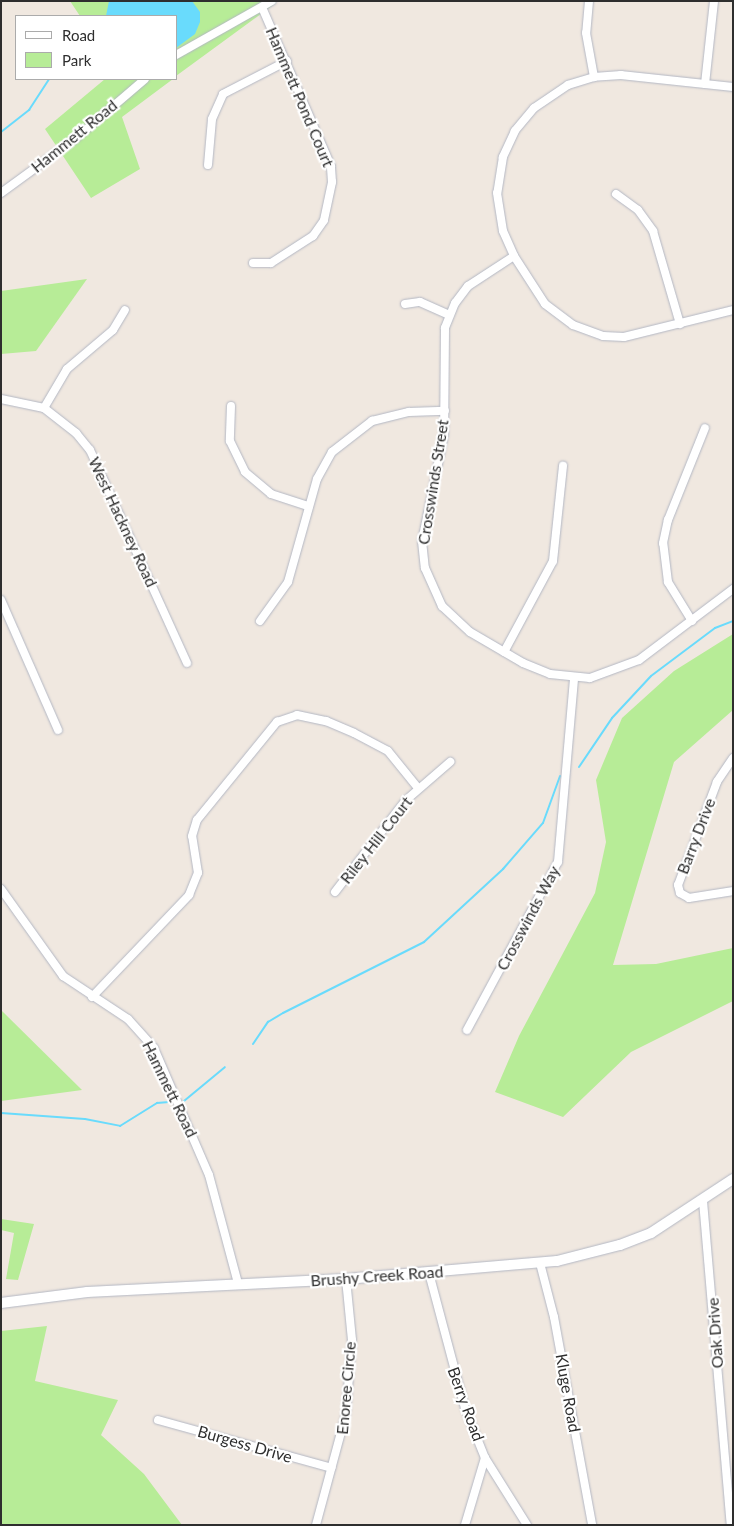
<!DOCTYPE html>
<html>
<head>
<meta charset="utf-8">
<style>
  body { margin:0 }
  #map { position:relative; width:734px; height:1526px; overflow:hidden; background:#f0e8e0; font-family:Lato,sans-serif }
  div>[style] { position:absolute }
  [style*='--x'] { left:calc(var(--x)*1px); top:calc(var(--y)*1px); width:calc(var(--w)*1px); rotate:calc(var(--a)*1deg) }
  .green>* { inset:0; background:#b7ec97 }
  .water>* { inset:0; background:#69dbfc }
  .stream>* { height:2px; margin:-1px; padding:0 1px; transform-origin:1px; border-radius:1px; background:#69dbfc }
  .roads { filter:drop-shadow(0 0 1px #b3b7c3) drop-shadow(0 0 1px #b3b7c3) }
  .street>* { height:8px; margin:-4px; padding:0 4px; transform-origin:4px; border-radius:4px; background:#fff }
  .secondary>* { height:10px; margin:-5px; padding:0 5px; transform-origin:5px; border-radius:5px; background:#fff }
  span { translate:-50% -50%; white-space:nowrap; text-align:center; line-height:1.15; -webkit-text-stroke:4.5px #fff; paint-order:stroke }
  .street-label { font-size:16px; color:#2e2e2e }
  .frame { position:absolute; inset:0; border:2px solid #2e2e2e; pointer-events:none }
  .legend { position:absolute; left:15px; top:15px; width:162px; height:65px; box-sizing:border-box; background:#fff; border:1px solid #ababab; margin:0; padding:6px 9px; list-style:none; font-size:15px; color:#2e2e2e }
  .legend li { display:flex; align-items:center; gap:10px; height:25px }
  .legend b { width:25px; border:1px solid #ababab }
</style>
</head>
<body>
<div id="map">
  <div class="green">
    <i style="clip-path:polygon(70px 1px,276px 1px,276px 3px,176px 76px,176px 16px,80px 16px)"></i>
    <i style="clip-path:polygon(105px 79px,173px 79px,122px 117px,140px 169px,91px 198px,45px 129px)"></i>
    <i style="clip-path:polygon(87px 279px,36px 351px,1px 354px,1px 291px)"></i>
    <i style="clip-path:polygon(733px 634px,733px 710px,674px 762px,613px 965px,656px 964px,733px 948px,733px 1001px,631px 1052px,563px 1117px,495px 1092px,519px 1036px,595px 893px,606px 842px,596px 780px,622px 718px,674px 671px)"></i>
    <i style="clip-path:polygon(1px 1010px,82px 1090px,1px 1101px)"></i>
    <i style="clip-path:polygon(1px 1219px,34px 1224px,18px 1280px,6px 1279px,14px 1233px,1px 1230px)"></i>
    <i style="clip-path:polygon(47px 1326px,35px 1381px,118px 1400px,101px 1435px,144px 1474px,182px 1525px,1px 1525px,1px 1331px)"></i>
  </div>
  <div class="water">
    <i style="clip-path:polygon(109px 1px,192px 1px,200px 12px,200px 22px,195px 34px,176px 48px,176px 16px,106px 16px)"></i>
  </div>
  <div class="stream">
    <i style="--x:1;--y:132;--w:36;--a:-38"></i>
    <i style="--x:29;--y:110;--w:37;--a:-57"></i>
    <i style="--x:579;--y:767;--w:59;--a:-56"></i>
    <i style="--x:612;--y:718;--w:57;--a:-47.1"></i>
    <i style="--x:651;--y:676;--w:80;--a:-36.9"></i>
    <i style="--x:715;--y:628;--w:19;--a:-21"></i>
    <i style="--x:253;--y:1044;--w:27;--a:-56"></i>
    <i style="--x:268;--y:1022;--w:17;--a:-31"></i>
    <i style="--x:283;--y:1013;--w:158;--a:-26.7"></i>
    <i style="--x:424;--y:942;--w:108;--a:-42.7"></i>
    <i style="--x:503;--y:869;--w:61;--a:-49"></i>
    <i style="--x:543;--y:823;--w:50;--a:-70.1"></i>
    <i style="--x:184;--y:1101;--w:53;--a:-39.7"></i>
    <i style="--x:1;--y:1113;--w:84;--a:4.1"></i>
    <i style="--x:85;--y:1119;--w:36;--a:11"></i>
    <i style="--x:120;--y:1126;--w:44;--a:-31.9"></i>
    <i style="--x:157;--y:1103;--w:12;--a:-5"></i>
  </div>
  <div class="roads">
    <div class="street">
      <i style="--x:589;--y:1;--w:32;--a:95"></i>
      <i style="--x:586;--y:33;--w:45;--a:79.7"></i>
      <i style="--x:176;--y:55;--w:110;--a:-29.4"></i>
      <i style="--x:705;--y:84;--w:83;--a:-83.8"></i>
      <i style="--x:733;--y:87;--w:113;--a:-173.9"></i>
      <i style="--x:621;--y:75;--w:27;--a:176"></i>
      <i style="--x:594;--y:77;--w:27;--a:163"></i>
      <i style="--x:568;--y:85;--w:41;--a:145.9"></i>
      <i style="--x:534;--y:108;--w:30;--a:130"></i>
      <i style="--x:515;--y:131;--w:29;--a:115"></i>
      <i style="--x:503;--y:157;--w:36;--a:99"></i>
      <i style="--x:497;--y:193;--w:38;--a:81"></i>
      <i style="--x:503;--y:231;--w:27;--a:66"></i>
      <i style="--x:514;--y:256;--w:57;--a:57.1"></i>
      <i style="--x:545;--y:304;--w:35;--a:37"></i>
      <i style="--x:573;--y:325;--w:32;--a:20"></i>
      <i style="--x:603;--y:336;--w:21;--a:3"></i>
      <i style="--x:624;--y:337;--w:112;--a:-13.9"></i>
      <i style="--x:208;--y:165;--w:46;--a:-85"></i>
      <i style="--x:212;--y:119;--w:27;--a:-66"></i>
      <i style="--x:223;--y:94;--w:72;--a:-27.3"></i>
      <i style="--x:1;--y:193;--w:92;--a:-36.1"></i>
      <i style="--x:75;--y:139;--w:92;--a:-40.6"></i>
      <i style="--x:616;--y:194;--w:27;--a:36"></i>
      <i style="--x:638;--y:210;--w:26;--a:54"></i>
      <i style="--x:653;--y:231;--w:97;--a:73.8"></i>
      <i style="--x:514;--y:256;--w:55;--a:146.9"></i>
      <i style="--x:468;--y:286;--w:21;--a:127"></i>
      <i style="--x:455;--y:303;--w:27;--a:112"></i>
      <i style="--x:445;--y:328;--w:107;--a:90.5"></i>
      <i style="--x:444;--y:435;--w:108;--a:101.7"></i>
      <i style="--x:422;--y:541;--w:27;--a:84"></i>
      <i style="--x:425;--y:568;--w:42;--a:65.9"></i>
      <i style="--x:442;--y:606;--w:38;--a:43"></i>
      <i style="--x:470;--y:632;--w:61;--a:30.3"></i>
      <i style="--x:523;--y:663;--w:29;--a:22"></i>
      <i style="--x:550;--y:674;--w:40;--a:5.7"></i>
      <i style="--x:590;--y:678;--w:52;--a:-20.2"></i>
      <i style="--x:639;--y:660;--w:118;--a:-37.1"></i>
      <i style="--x:253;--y:263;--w:18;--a:0"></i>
      <i style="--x:271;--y:263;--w:50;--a:-32.7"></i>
      <i style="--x:313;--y:236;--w:19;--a:-55"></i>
      <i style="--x:324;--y:220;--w:39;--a:-78"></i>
      <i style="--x:332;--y:182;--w:16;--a:-94"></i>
      <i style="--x:331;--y:166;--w:173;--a:-113.5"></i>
      <i style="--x:405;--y:304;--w:15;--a:-8"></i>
      <i style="--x:420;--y:302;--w:32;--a:24"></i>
      <i style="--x:1;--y:399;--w:44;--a:11.8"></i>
      <i style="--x:44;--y:408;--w:41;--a:38"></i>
      <i style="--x:76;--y:433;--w:22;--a:51"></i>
      <i style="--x:90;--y:450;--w:234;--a:65.5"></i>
      <i style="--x:231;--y:406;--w:35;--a:92"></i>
      <i style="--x:230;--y:441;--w:34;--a:64"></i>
      <i style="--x:245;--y:472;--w:34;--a:40"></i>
      <i style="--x:271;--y:494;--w:40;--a:18"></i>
      <i style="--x:44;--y:408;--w:45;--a:-59.5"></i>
      <i style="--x:67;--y:369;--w:60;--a:-40.3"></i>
      <i style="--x:113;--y:330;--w:23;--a:-59"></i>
      <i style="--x:1;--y:600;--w:142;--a:66.3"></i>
      <i style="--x:260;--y:621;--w:48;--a:-54.3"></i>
      <i style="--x:288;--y:582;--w:107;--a:-74.3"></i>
      <i style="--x:317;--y:479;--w:31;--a:-61"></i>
      <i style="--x:332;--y:452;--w:51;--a:-37.8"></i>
      <i style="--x:372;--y:421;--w:38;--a:-14"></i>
      <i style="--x:409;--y:412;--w:36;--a:-2"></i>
      <i style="--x:692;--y:621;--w:46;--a:-121.6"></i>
      <i style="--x:668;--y:582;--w:39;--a:-97"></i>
      <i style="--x:663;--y:543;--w:24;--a:-78"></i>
      <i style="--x:668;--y:520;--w:99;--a:-68.1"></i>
      <i style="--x:504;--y:652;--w:103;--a:-61.7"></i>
      <i style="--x:553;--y:561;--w:96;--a:-84"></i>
      <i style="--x:733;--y:758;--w:29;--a:124"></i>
      <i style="--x:717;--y:782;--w:110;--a:110.7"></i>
      <i style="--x:678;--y:885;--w:8;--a:76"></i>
      <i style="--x:680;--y:893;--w:10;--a:29"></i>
      <i style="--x:689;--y:898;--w:45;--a:-9"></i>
      <i style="--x:1;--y:889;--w:107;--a:54.5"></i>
      <i style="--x:63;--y:976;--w:78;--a:33.5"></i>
      <i style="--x:128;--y:1019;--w:39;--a:48"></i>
      <i style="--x:154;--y:1048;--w:138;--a:66.6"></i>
      <i style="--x:209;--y:1175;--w:112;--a:75"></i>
      <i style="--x:335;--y:892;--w:115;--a:-52.4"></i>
      <i style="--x:405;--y:801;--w:60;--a:-40.9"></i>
      <i style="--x:92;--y:997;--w:141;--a:-46.4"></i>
      <i style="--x:189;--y:895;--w:24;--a:-68"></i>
      <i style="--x:198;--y:873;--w:37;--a:-99"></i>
      <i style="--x:192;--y:836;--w:17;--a:-73"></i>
      <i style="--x:197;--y:820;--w:127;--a:-50.8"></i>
      <i style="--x:277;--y:722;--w:21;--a:-19"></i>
      <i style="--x:297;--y:715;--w:30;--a:12"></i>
      <i style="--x:326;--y:721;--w:30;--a:23"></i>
      <i style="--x:354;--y:733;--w:38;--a:28"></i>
      <i style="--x:388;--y:751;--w:48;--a:51"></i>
      <i style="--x:467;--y:1030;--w:191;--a:-61.6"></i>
      <i style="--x:558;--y:862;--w:185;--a:-85"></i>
      <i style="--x:703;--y:1201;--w:325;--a:85.1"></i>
      <i style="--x:540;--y:1263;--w:56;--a:75.5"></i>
      <i style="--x:554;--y:1317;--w:211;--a:79.6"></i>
      <i style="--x:429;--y:1273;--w:140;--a:75.1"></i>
      <i style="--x:465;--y:1408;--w:54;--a:68.2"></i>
      <i style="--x:485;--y:1458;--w:79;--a:57.9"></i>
      <i style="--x:158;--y:1420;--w:180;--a:15.4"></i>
      <i style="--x:316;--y:1525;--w:115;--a:-74.9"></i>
      <i style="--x:346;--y:1414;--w:74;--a:-85.4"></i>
      <i style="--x:352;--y:1340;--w:61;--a:-95.6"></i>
      <i style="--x:465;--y:1525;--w:70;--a:-73.4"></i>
    </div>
    <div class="secondary">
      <i style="--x:1;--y:1303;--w:87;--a:-7.3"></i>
      <i style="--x:87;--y:1292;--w:259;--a:-2.9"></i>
      <i style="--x:346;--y:1279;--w:212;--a:-4.9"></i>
      <i style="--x:557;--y:1261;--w:65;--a:-14.3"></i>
      <i style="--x:620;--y:1245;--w:33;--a:-21"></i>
      <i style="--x:651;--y:1233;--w:98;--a:-33.4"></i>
    </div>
  </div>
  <div class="street-label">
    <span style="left:300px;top:97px;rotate:67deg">Hammett Pond Court</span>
    <span style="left:74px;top:136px;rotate:-39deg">Hammett Road</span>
    <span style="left:433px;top:482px;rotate:-81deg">Crosswinds Street</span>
    <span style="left:123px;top:522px;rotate:65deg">West Hackney Road</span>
    <span style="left:696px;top:836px;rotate:-69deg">Barry Drive</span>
    <span style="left:376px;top:840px;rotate:-52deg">Riley Hill Court</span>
    <span style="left:528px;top:918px;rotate:-62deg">Crosswinds Way</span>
    <span style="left:170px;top:1089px;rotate:64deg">Hammett Road</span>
    <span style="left:377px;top:1276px;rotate:-4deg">Brushy Creek Road</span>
    <span style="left:715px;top:1333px;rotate:-94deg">Oak Drive</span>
    <span style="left:346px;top:1388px;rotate:-85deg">Enoree Circle</span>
    <span style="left:568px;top:1393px;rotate:80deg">Kluge Road</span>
    <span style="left:466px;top:1404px;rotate:70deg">Berry Road</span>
    <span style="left:245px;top:1444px;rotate:16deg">Burgess Drive</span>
  </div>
  <div class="frame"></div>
  <ul class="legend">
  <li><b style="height:6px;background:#fff"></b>Road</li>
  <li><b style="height:14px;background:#b7ec97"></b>Park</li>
  </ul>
</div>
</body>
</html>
